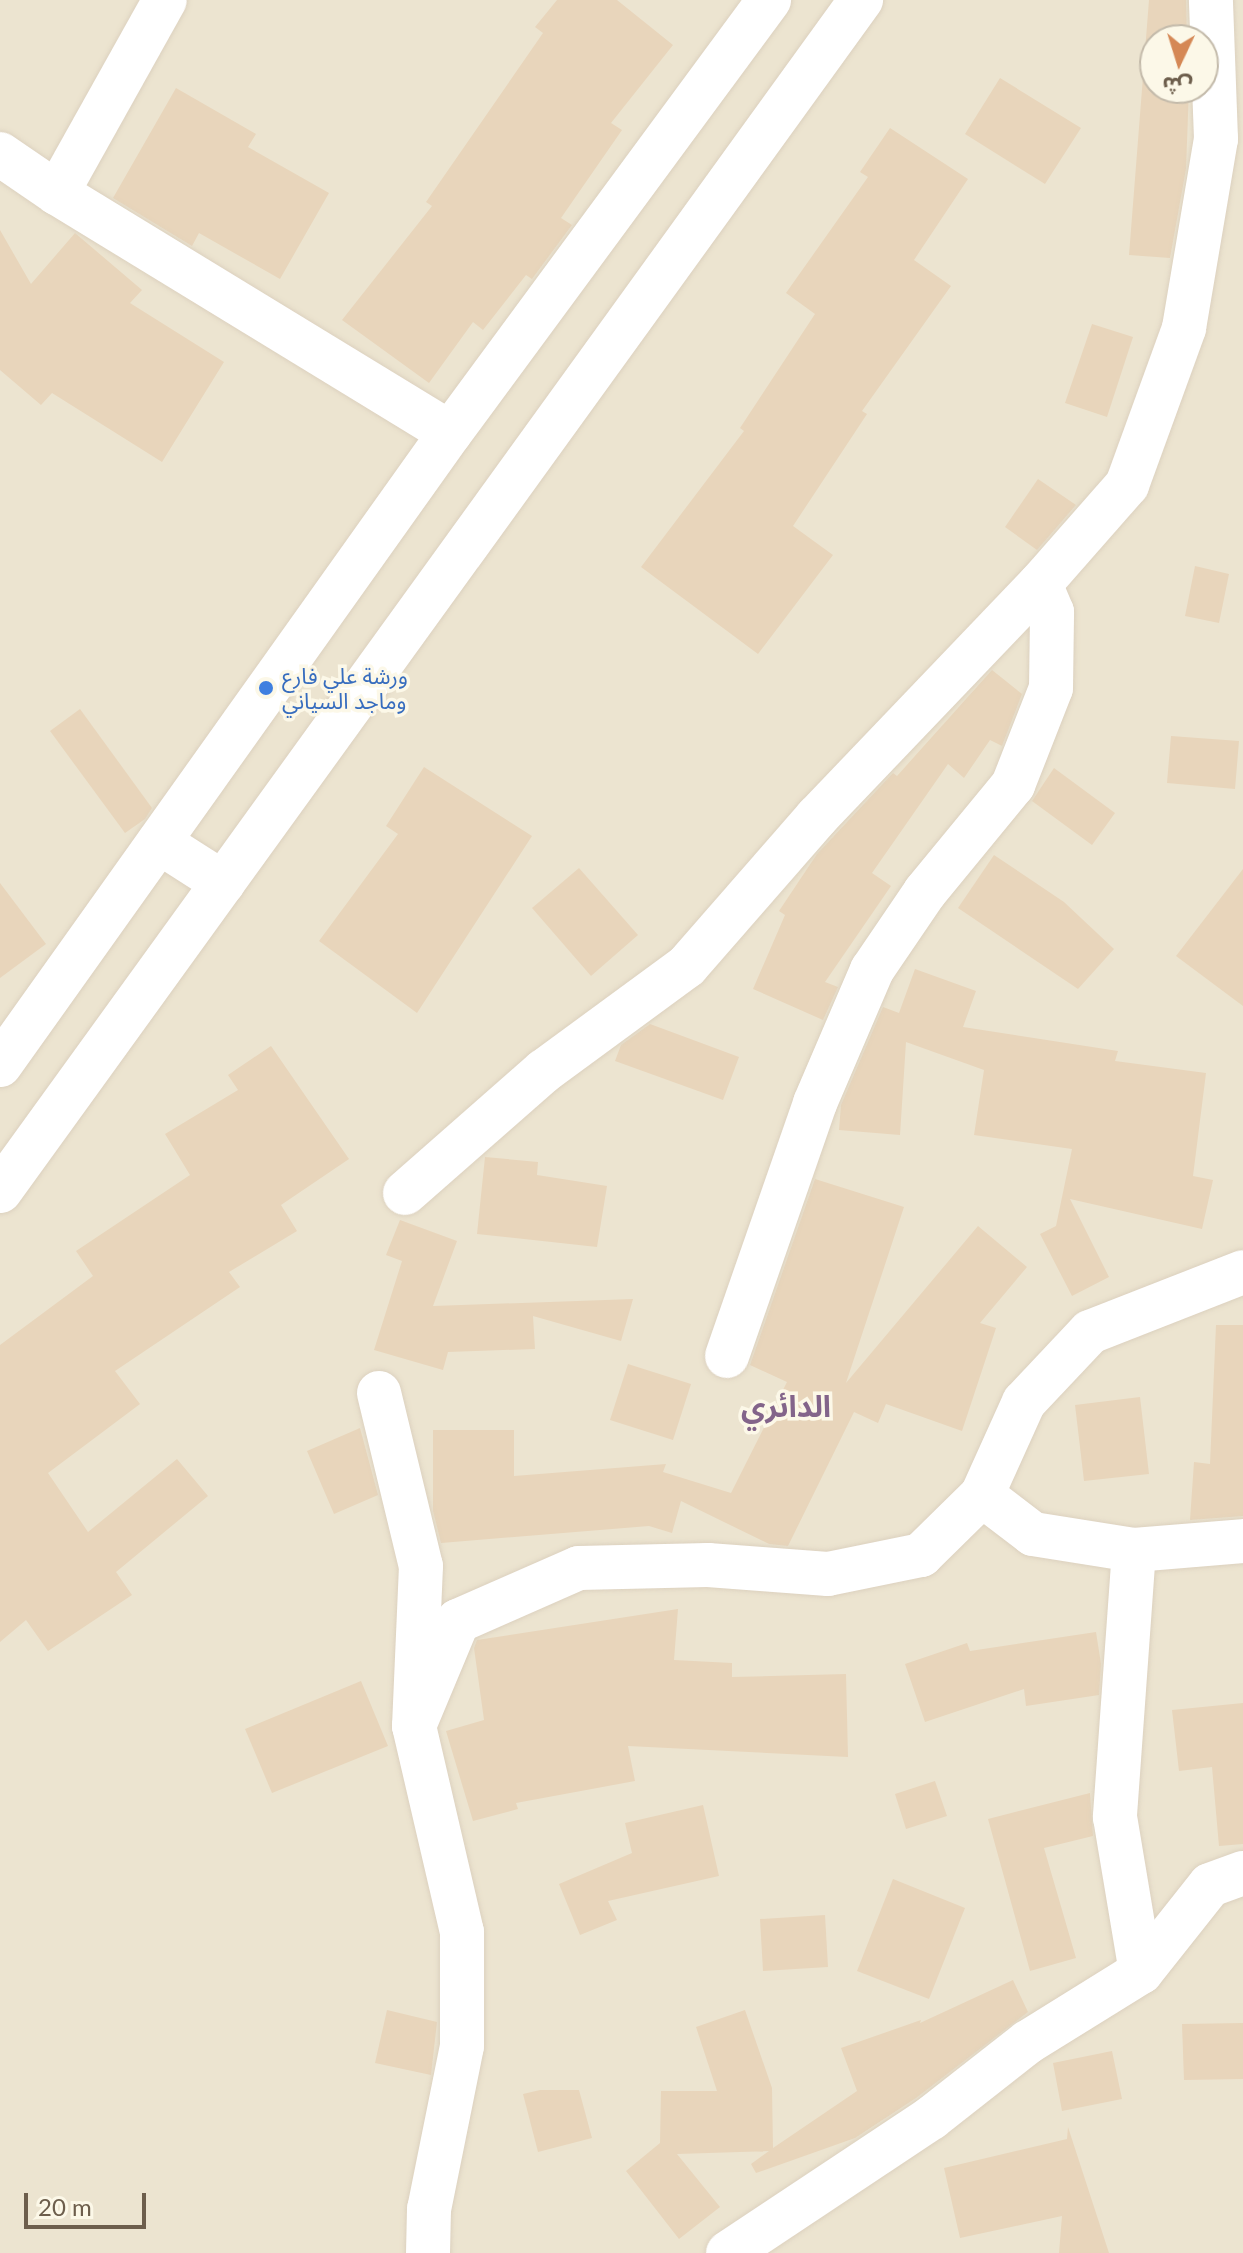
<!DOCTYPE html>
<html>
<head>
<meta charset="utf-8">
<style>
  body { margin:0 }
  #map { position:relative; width:1243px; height:2253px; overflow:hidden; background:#f9f4e2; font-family:Lato,"Noto Sans Arabic",sans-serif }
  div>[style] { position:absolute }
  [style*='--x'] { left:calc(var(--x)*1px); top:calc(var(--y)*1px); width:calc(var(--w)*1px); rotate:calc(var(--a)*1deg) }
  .residential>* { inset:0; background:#ece4d0 }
  .building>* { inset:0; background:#e8d5bb }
  .roads { filter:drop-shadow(0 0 2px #dcd1bf) drop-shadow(0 0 2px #dcd1bf) }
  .minor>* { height:44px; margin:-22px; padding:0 22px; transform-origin:22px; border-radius:22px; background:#fff }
  .secondary>* { height:44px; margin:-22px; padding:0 22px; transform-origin:22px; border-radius:22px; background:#fff }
  .dots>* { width:22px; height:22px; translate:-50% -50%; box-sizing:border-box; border:4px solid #fcf8e8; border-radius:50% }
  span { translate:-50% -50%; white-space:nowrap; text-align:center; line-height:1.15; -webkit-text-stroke:7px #fcf8e8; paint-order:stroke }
  .shop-label { font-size:22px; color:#366cbe }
  .left { translate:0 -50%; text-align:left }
  .district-label { font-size:30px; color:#83648a; font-weight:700 }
  .north { position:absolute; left:1139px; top:24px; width:80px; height:80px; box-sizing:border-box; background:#fcf8e8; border:2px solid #c3baaa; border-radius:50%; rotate:184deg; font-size:22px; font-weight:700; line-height:32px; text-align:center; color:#6d5e4c }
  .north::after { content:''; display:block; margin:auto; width:28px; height:36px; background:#d58855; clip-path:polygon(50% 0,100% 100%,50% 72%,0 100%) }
  .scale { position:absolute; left:24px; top:2193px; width:122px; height:36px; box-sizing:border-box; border:4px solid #6d5e4c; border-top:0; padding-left:10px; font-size:24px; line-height:28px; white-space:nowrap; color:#6d5e4c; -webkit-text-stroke:6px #fcf8e8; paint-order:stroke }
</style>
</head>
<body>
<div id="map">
  <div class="residential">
    <i style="clip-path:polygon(evenodd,0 0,1243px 0,1243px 2253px,0 2253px,0 0,1155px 40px,1203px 40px,1203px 88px,1155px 88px,1155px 40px)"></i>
  </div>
  <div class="building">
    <i style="clip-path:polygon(557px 0,617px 0,673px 45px,611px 123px,622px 130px,561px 218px,572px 225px,532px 279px,526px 275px,483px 330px,473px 322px,429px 383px,342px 320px,432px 206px,426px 202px,543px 33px,535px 27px)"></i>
    <i style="clip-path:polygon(1149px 0,1186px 0,1187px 40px,1155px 40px,1155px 88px,1189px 88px,1186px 169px,1170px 258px,1129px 255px)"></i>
    <i style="clip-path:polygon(1000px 78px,1081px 128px,1045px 184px,965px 134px)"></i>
    <i style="clip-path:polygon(176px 88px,256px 134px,248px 147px,329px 193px,280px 279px,199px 233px,192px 246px,113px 198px)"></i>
    <i style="clip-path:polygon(890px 128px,968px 179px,914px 260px,951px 286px,862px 411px,867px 414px,793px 526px,833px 555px,758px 654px,641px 567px,744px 431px,740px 428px,815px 314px,786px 293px,868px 177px,860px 172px)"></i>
    <i style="clip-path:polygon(0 230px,31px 284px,75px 233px,142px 290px,130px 303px,224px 362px,162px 462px,52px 393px,41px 405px,0 370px)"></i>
    <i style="clip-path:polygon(1092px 324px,1133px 337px,1107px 417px,1065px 403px)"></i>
    <i style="clip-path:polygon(1038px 479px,1076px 505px,1037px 550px,1005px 527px)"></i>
    <i style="clip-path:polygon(1195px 566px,1229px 574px,1219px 623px,1185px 616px)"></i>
    <i style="clip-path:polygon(992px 670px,1022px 694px,1002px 746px,990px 740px,964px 778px,948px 764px,872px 873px,891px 886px,825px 982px,838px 987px,823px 1020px,753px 989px,785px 915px,779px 911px,817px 854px,893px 773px,897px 776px)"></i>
    <i style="clip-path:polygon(80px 709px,152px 808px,145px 819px,125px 833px,50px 731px)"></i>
    <i style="clip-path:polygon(1171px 736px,1239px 741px,1235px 789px,1167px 783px)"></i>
    <i style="clip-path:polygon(424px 767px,532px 836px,417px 1013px,319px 941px,398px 834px,386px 826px)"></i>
    <i style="clip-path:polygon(1054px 768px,1115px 813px,1092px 845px,1032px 801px)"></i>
    <i style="clip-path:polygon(994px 855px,1064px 902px,1114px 949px,1078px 989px,958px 908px)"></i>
    <i style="clip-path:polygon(579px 868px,638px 935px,591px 976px,532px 908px)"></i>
    <i style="clip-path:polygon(1243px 869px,1243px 1006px,1176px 956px)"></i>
    <i style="clip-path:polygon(0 883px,46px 944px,0 978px)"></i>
    <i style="clip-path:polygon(915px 969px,976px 991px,963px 1027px,1118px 1051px,1115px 1061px,1206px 1073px,1193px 1176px,1213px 1180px,1202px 1229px,1070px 1199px,1109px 1277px,1072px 1296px,1040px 1234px,1056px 1226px,1072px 1149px,974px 1135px,984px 1070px,906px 1042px,900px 1135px,839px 1130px,841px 1105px,883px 1007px,899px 1013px)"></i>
    <i style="clip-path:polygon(650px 1024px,739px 1057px,723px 1100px,615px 1061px,621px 1045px)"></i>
    <i style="clip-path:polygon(271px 1046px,349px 1159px,281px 1205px,297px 1231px,229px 1272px,240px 1287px,115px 1371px,140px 1404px,48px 1473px,88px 1532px,177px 1459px,208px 1496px,116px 1572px,132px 1595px,48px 1651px,26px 1620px,0 1642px,0 1345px,93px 1276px,76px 1251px,190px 1175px,165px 1134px,238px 1090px,228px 1075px)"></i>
    <i style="clip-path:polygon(485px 1157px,538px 1162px,537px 1175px,607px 1186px,597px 1247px,477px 1234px)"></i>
    <i style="clip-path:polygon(815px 1179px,904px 1207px,846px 1383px,978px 1226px,1027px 1267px,980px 1323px,996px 1328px,962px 1431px,886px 1404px,878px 1423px,854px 1412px,788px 1546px,769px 1544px,681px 1501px,672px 1533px,649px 1526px,441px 1543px,433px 1511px,433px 1430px,514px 1430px,514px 1476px,666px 1464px,663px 1472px,731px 1493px,787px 1382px,750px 1365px)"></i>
    <i style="clip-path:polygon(400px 1220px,457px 1241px,433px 1306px,633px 1299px,621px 1341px,533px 1316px,535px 1349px,448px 1352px,443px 1370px,374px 1350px,402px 1261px,386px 1255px)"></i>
    <i style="clip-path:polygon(1216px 1325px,1243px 1325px,1243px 1516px,1190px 1520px,1194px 1462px,1210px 1464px)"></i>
    <i style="clip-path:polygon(628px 1364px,691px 1384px,673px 1440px,610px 1420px)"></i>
    <i style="clip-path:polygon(1140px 1397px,1149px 1474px,1084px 1481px,1075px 1405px)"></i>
    <i style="clip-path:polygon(360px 1428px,378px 1495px,334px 1514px,307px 1451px)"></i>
    <i style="clip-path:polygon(678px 1609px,674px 1660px,732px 1663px,732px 1677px,846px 1674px,848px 1757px,628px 1746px,635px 1781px,516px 1803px,518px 1809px,473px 1821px,446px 1731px,484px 1720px,474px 1648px,477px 1640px)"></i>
    <i style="clip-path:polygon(1096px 1632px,1101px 1664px,1099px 1695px,1026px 1706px,1024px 1689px,925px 1722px,905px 1664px,967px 1643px,970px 1651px)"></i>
    <i style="clip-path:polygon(361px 1681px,388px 1746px,272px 1793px,245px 1729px)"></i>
    <i style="clip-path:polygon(1243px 1703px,1243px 1844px,1219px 1846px,1212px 1767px,1179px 1771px,1172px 1710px)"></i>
    <i style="clip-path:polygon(935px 1781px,947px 1816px,906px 1829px,895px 1794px)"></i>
    <i style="clip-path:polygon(1090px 1793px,1093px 1836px,1044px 1848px,1076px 1958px,1030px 1971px,988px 1819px)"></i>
    <i style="clip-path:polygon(703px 1805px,719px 1876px,608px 1901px,617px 1920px,580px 1935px,559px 1884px,632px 1853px,625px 1823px)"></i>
    <i style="clip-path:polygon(893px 1879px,965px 1908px,929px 1999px,857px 1971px)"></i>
    <i style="clip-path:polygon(825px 1915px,828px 1967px,763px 1971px,760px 1919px)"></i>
    <i style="clip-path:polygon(1013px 1980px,1028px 2012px,916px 2098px,855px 2138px,756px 2173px,751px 2164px,769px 2151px,677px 2154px,720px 2207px,679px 2239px,626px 2171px,660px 2143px,661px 2091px,717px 2091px,696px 2027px,745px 2010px,772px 2088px,773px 2148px,857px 2091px,841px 2048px,921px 2020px,920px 2023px)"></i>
    <i style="clip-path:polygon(387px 2010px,437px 2022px,431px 2075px,375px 2063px)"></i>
    <i style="clip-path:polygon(1243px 2023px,1243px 2079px,1184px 2080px,1182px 2024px)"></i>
    <i style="clip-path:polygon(1112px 2051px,1122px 2099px,1062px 2111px,1053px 2063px)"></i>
    <i style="clip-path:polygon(540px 2090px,579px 2090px,592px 2138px,538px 2152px,523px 2094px)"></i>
    <i style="clip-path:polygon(1068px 2127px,1109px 2253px,1059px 2253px,1062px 2216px,960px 2238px,944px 2168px,1067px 2139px)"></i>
  </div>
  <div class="roads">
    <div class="minor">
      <i style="--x:0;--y:154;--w:69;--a:34.4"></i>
      <i style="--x:57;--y:193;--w:460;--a:31.4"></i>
      <i style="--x:57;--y:193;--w:221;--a:-60.8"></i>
      <i style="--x:405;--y:1193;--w:185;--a:-41.3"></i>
      <i style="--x:544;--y:1071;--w:177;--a:-36.3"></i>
      <i style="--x:687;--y:966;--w:198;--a:-48.9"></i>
      <i style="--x:817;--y:817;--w:323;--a:-46.3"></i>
      <i style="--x:1040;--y:584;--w:132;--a:-48.7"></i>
      <i style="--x:1127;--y:485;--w:167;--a:-70"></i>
      <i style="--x:1184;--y:328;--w:192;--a:-80.4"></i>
      <i style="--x:1216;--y:139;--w:139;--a:-92.1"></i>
      <i style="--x:727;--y:1356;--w:268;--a:-70.8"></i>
      <i style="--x:815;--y:1103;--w:145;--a:-66.8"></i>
      <i style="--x:872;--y:970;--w:94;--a:-55.8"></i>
      <i style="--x:925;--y:892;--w:139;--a:-50.6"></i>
      <i style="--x:1013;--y:785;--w:104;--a:-68.6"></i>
      <i style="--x:1051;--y:688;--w:76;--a:-89.2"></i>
      <i style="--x:1052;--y:612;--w:30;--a:-113"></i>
      <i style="--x:379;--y:1393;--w:178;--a:76.4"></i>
      <i style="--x:421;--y:1566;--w:160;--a:92.5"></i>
      <i style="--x:414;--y:1726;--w:212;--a:76.9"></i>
      <i style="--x:462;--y:1932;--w:114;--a:90"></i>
      <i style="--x:462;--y:2046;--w:166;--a:101.4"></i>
      <i style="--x:429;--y:2209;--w:44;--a:91.3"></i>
      <i style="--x:982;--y:1495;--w:64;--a:37.4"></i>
      <i style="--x:1033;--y:1534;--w:102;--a:9"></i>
      <i style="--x:1134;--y:1550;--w:109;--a:-4.7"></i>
      <i style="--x:1134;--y:1550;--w:268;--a:94.1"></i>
      <i style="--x:1115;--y:1817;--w:157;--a:80.5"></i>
      <i style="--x:414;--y:1726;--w:114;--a:-67.3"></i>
      <i style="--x:458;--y:1621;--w:132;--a:-23.7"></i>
      <i style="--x:579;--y:1568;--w:129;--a:-1.3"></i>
      <i style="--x:708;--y:1565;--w:120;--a:4.3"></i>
      <i style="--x:828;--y:1574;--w:95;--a:-11.5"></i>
      <i style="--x:921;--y:1555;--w:86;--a:-44.5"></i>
      <i style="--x:982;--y:1495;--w:102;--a:-65.7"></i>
      <i style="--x:1024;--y:1402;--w:96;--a:-46.7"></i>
      <i style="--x:1090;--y:1332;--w:164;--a:-21.4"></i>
      <i style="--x:728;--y:2253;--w:244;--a:-33.6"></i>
      <i style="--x:931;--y:2118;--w:123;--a:-38.1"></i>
      <i style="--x:1028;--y:2042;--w:133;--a:-31.8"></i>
      <i style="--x:1141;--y:1972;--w:111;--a:-51.6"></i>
      <i style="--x:1210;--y:1885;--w:35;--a:-20"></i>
    </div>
    <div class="secondary">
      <i style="--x:159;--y:842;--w:76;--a:32.6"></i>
      <i style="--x:0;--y:1065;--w:776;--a:-54.55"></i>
      <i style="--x:450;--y:433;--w:538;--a:-53.62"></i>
      <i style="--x:0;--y:1191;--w:1470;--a:-54.14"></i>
    </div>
  </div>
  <div class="dots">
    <i style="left:266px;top:688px;background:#3f7fe0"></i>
  </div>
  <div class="shop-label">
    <span class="left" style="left:282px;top:688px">ورشة علي فارع<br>وماجد السياني</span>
  </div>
  <div class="district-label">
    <span style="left:786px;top:1405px">الدائري</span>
  </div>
  <div class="north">ش</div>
  <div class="scale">20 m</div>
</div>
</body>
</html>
